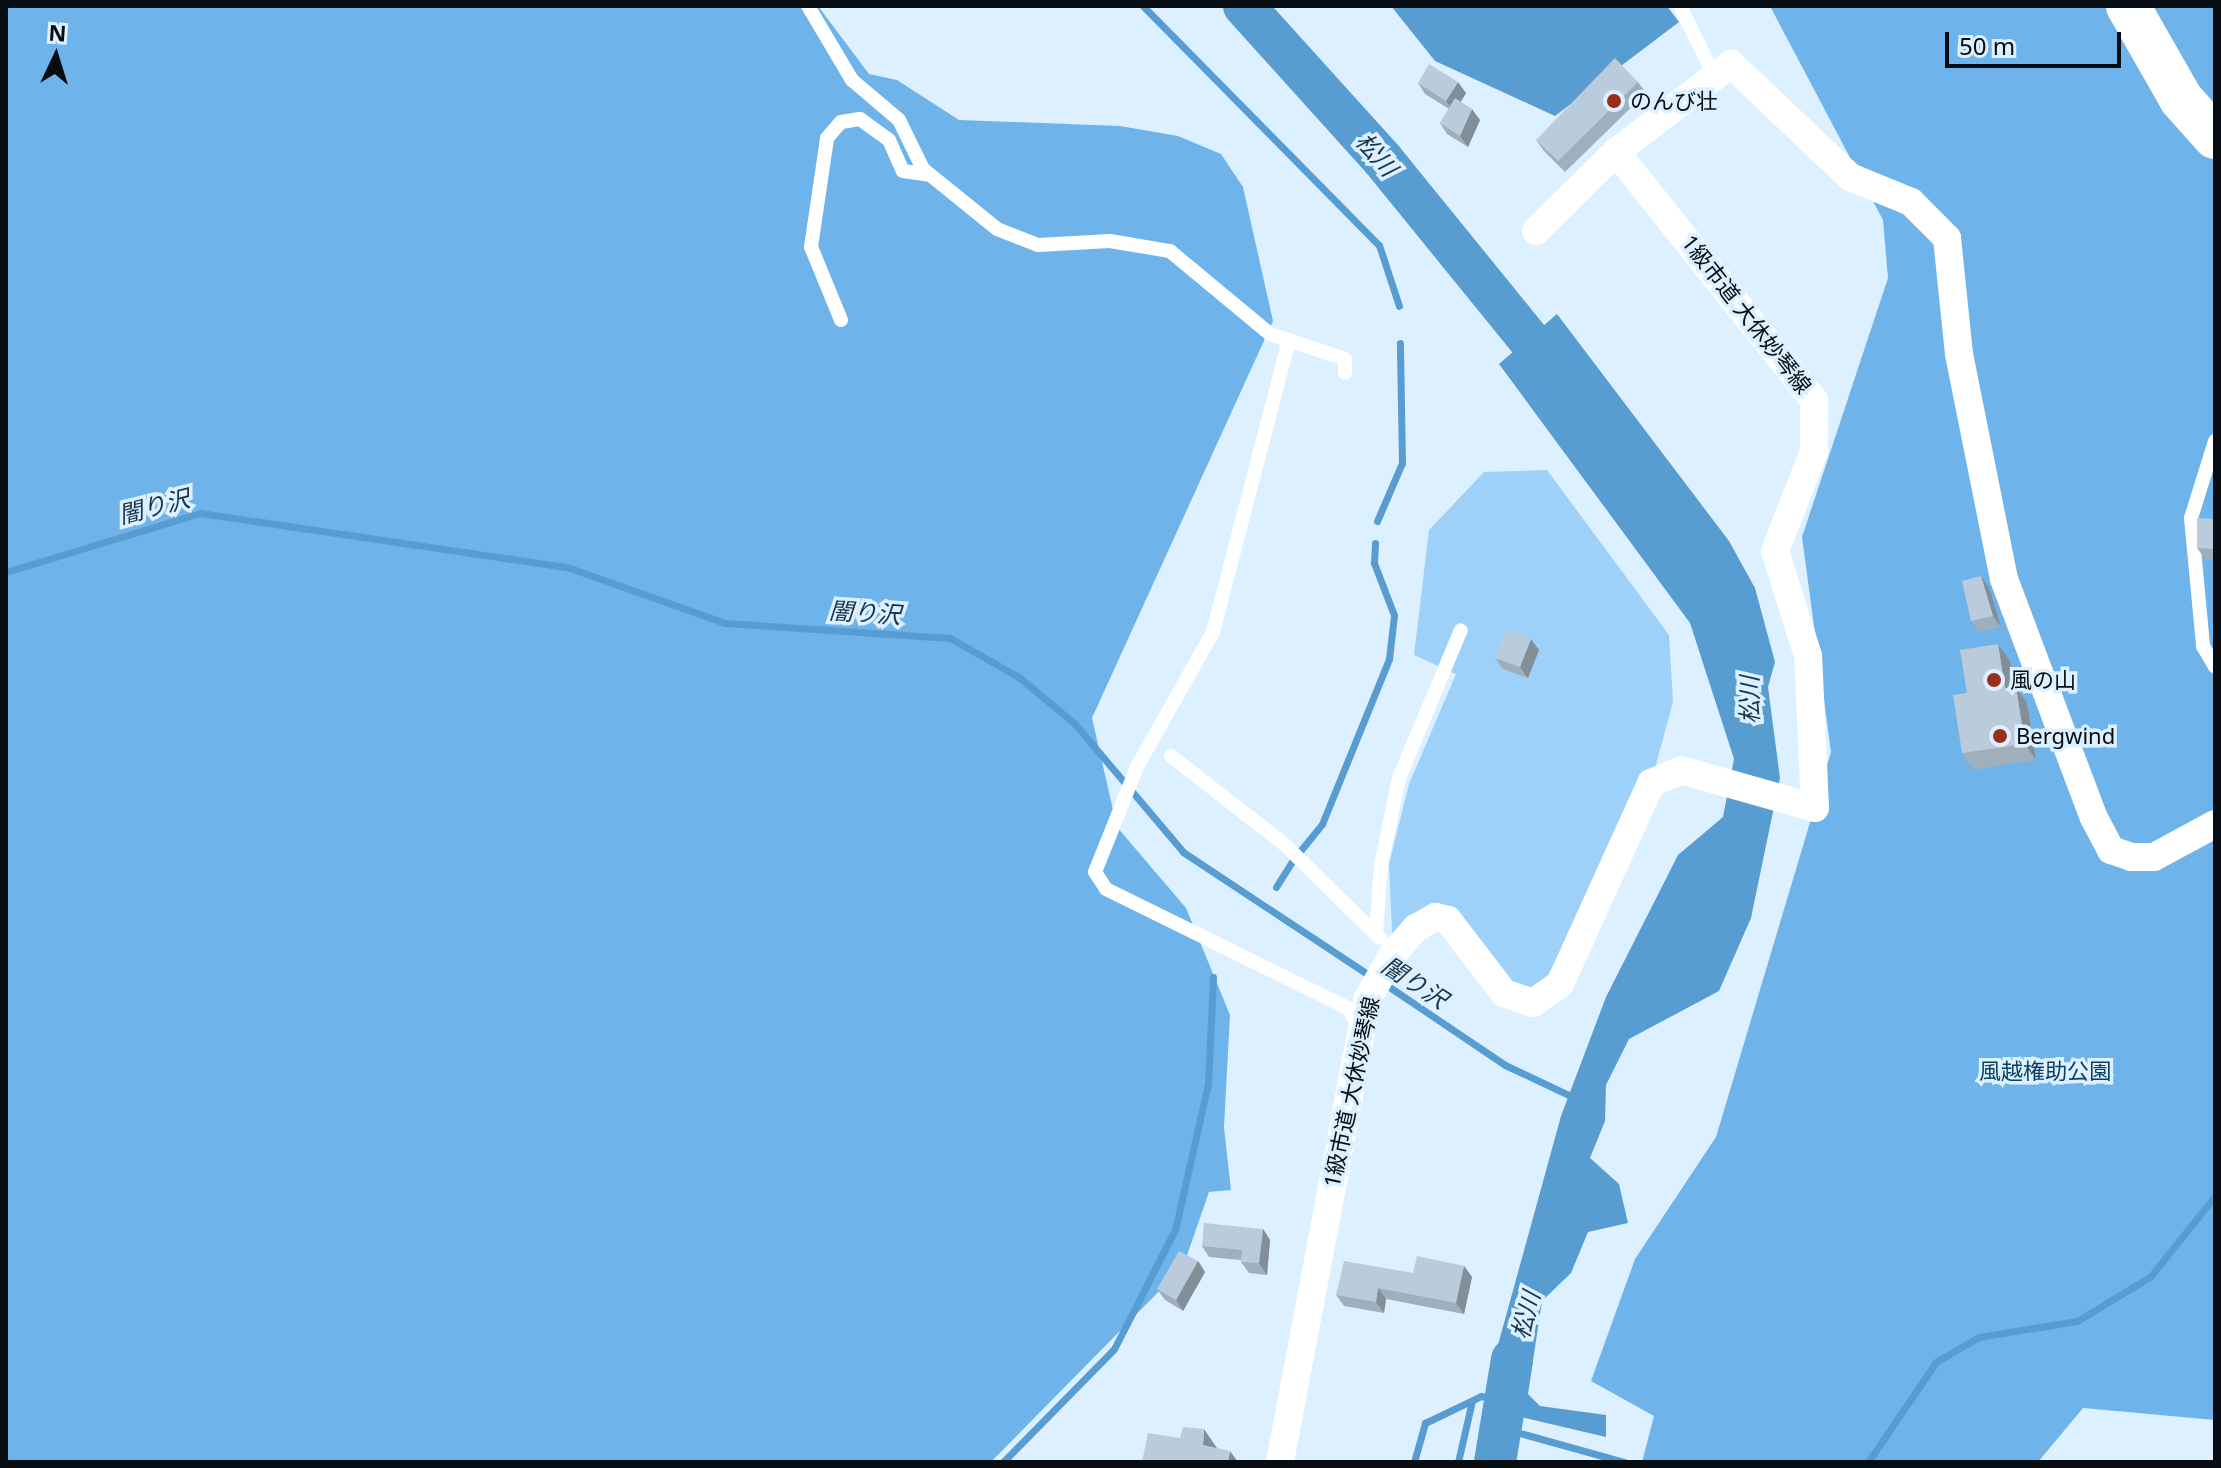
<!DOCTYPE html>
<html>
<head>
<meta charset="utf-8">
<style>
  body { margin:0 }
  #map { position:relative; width:2221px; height:1468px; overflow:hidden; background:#ddf0ff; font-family:"Noto Sans","Noto Sans JP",sans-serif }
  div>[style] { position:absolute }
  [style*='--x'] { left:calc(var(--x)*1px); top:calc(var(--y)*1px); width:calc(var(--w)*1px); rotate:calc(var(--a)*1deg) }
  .green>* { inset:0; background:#9dd1fa }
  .forest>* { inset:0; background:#6eb4ea }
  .water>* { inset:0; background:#579dd2 }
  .stream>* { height:7px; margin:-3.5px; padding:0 3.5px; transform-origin:3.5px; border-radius:3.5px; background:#579dd2 }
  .river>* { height:42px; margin:-21px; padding:0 21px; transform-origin:21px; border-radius:21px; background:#579dd2 }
  .lane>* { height:14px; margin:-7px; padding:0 7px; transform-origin:7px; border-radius:7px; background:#fff }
  .street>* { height:28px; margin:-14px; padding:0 14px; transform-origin:14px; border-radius:14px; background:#fff }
  .primary>* { height:44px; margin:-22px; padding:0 22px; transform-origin:22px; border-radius:22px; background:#fff }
  .wall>* { inset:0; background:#a0afbc }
  .shaded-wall>* { inset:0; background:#828f99 }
  .building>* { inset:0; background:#baccdb }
  .dots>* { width:22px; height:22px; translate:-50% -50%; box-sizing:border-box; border:4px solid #ddf0ff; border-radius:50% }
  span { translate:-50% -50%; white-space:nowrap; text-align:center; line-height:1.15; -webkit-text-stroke:7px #ddf0ff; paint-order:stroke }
  .poi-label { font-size:22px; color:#070d12 }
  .left { translate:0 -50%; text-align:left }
  .street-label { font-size:22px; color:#070d12 }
  .park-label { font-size:22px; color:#084063 }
  .water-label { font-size:24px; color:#16344b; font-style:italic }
  .frame { position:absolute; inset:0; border:8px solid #070d12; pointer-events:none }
  .north { position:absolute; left:16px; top:16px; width:80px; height:80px; -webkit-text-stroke:6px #ddf0ff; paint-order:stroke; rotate:4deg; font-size:22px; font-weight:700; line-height:32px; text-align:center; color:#070d12 }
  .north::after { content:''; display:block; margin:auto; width:28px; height:36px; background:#070d12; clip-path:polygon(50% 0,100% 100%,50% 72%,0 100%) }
  .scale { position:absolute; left:1945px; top:32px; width:176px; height:36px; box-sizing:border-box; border:4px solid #070d12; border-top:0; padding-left:10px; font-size:24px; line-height:28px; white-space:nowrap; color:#070d12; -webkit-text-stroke:6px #ddf0ff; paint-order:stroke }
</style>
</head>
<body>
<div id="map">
  <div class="green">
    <i style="clip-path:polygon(1547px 470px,1669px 635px,1673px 702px,1651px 783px,1533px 1003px,1448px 920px,1393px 954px,1389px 864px,1409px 784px,1456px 674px,1414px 655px,1429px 530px,1484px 472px)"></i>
  </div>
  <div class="forest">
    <i style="clip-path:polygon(6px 6px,818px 6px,869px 74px,897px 80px,959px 120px,1120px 126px,1178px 136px,1221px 154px,1243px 187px,1273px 321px,1092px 718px,1117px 827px,1186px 908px,1230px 1015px,1224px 1127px,1231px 1190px,1209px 1192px,1183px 1267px,991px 1462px,6px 1462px)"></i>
    <i style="clip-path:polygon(1770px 6px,2215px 6px,2215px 1420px,2083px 1408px,2038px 1462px,1642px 1462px,1654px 1416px,1591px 1381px,1635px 1259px,1716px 1137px,1831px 752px,1802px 537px,1888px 278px,1883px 220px)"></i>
  </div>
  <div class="water">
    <i style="clip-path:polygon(1391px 6px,1667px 6px,1679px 22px,1555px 116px,1435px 61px)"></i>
    <i style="clip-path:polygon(1557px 314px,1729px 541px,1755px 588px,1775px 662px,1768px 687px,1780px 778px,1751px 918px,1719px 991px,1629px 1039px,1606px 1085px,1605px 1121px,1590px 1158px,1619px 1184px,1628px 1223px,1588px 1232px,1571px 1273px,1542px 1301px,1528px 1394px,1540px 1406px,1606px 1415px,1606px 1437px,1491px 1410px,1493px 1363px,1561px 1116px,1606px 997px,1678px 855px,1723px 817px,1734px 759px,1690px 623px,1499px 364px)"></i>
  </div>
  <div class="stream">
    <i style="--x:1143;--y:6;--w:336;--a:45.4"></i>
    <i style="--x:1379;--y:245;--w:64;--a:71.8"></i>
    <i style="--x:1377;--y:521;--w:63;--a:-66.7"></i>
    <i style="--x:1402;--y:463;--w:120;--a:-91"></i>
    <i style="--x:6;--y:572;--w:203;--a:-16.9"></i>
    <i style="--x:200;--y:513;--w:371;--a:8.4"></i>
    <i style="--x:567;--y:567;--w:168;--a:19.5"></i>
    <i style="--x:725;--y:623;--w:225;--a:3.8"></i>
    <i style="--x:950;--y:638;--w:81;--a:29.7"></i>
    <i style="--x:1020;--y:678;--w:72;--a:39.9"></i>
    <i style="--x:1075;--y:724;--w:167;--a:49.8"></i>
    <i style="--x:1183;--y:852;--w:227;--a:33.5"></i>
    <i style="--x:1301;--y:850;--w:33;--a:-51"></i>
    <i style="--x:1322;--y:824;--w:178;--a:-67.9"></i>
    <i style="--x:1389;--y:659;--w:44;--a:-83.5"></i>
    <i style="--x:1394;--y:615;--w:56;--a:-111"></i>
    <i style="--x:1374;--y:563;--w:20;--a:-87"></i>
    <i style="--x:1276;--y:887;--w:32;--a:-58"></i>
    <i style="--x:1382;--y:982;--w:148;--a:34"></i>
    <i style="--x:1505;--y:1065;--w:80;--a:25.3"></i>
    <i style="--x:1502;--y:1428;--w:127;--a:15.6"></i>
    <i style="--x:1003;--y:1462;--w:158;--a:-45.5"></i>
    <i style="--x:1114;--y:1349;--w:134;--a:-62.9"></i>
    <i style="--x:1175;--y:1230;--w:150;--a:-77.3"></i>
    <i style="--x:1208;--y:1084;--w:107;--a:-87.3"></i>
    <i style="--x:1414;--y:1462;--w:41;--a:-74.2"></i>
    <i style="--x:1425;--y:1423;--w:62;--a:-25.7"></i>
    <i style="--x:1481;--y:1396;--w:19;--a:12"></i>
    <i style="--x:1458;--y:1462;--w:63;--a:-77.1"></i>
    <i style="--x:1868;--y:1462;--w:121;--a:-55.8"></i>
    <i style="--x:1936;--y:1362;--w:50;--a:-30.2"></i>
    <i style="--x:1979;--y:1337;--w:99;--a:-9.3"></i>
    <i style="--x:2077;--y:1321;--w:85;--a:-31.1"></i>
    <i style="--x:2150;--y:1277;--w:104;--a:-51.3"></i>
  </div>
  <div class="river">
    <i style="--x:1244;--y:6;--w:207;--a:47.9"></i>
    <i style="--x:1383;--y:160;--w:287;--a:50.9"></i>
    <i style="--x:1495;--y:1462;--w:104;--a:-80.6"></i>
  </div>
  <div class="lane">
    <i style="--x:808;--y:6;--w:86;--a:59.3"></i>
    <i style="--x:852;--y:80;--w:62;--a:40.4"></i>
    <i style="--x:899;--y:120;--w:55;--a:63.9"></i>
    <i style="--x:923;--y:169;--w:95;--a:39"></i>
    <i style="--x:997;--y:229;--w:44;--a:21.3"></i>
    <i style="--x:1038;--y:245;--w:72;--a:-3.2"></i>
    <i style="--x:1110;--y:241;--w:61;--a:9.5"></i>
    <i style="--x:1170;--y:251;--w:130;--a:39.7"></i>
    <i style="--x:1270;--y:334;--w:79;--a:18.4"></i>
    <i style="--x:1345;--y:359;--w:14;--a:90"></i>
    <i style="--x:1680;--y:6;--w:79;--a:63.8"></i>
    <i style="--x:841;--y:320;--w:79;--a:-112.3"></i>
    <i style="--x:811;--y:247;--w:110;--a:-81.6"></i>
    <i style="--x:827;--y:138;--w:21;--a:-49"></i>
    <i style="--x:841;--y:122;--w:19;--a:-9"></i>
    <i style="--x:860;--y:119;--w:36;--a:36"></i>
    <i style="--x:889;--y:140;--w:34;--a:66"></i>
    <i style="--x:903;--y:171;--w:27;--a:8"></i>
    <i style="--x:1288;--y:344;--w:298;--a:104.6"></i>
    <i style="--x:1213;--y:632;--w:155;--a:119.4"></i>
    <i style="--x:1137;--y:767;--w:113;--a:111.8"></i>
    <i style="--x:1095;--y:872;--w:20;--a:57"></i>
    <i style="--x:1106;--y:889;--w:270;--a:26.2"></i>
    <i style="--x:1348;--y:1008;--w:22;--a:60"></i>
    <i style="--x:2215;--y:441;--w:81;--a:107.3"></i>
    <i style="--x:2191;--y:518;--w:129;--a:84.6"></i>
    <i style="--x:2203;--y:646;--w:24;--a:60"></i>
    <i style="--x:1171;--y:756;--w:143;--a:37.9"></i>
    <i style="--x:1284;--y:844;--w:134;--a:44.4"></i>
    <i style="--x:1376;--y:934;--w:69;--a:-85.9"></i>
    <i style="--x:1381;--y:865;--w:89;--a:-78.3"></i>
    <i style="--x:1399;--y:778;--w:160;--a:-67.3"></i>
  </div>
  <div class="street">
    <i style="--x:1536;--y:231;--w:112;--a:-44.6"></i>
    <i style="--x:1616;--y:152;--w:145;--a:-37.4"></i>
    <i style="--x:1731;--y:64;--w:164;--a:43.5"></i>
    <i style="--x:1850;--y:177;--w:66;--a:22.3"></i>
    <i style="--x:1911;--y:202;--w:51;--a:45"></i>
    <i style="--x:1947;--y:238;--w:117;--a:84.1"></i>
    <i style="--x:1959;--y:354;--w:229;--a:78.7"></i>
    <i style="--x:2004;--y:579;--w:255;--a:69.4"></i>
    <i style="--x:2094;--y:818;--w:36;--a:62"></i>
    <i style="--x:2111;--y:850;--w:21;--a:19"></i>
    <i style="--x:2131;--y:857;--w:23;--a:0"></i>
    <i style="--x:2154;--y:857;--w:69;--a:-28.4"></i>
    <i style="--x:1280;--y:1462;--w:470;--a:-79.3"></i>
    <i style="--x:1367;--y:1000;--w:53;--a:-60.5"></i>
    <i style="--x:1393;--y:954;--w:35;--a:-49"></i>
    <i style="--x:1416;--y:928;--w:22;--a:-30"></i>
    <i style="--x:1435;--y:917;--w:13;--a:13"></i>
    <i style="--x:1448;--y:920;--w:92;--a:52.5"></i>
    <i style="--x:1504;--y:993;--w:31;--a:19"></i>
    <i style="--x:1533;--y:1003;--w:33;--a:-35"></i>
    <i style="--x:1560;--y:984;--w:221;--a:-65.6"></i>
    <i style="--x:1651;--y:783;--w:33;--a:-23"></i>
    <i style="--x:1681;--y:770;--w:139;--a:15.8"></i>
    <i style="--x:1815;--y:808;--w:152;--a:-92.6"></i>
    <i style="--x:1808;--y:656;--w:110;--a:-107.4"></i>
    <i style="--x:1775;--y:551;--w:107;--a:-68.7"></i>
    <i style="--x:1814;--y:451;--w:51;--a:-90"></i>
    <i style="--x:1814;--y:400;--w:317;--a:-128.6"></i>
  </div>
  <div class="primary">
    <i style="--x:2128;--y:6;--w:107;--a:60.3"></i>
    <i style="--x:2181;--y:99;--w:51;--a:48.2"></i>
  </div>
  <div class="wall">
    <i style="clip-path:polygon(1638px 82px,1646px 93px,1565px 172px,1544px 151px,1536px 140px)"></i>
    <i style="clip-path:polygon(1418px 83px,1466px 93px,1461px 102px,1480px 120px,1468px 147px,1447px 134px,1440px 123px,1449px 109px,1425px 94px)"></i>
    <i style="clip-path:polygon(2215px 519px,2215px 560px,2205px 559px,2197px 548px)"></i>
    <i style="clip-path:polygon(1989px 587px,2001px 627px,1979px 632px,1971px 621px)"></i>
    <i style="clip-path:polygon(1998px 644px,2010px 661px,2014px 687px,2016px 687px,2027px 703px,2036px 760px,1973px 770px,1962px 753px,1967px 693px)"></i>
    <i style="clip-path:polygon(1539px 650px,1528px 678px,1503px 669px,1495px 658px)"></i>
    <i style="clip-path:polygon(1263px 1229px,1270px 1240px,1267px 1275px,1249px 1273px,1241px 1262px,1241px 1260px,1209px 1257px,1202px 1246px)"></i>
    <i style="clip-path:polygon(1198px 1261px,1205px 1272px,1183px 1311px,1165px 1300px,1157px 1289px)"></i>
    <i style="clip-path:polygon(1464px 1266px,1472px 1277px,1464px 1314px,1386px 1299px,1384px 1313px,1344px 1306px,1336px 1295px,1413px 1273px)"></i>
  </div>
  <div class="shaded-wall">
    <i style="clip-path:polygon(1458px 82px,1466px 93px,1454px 112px,1446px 101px)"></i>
    <i style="clip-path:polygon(1472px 109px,1480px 120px,1468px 147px,1460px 136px)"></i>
    <i style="clip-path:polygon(1981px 576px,1989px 587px,2001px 627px,1993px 616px)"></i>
    <i style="clip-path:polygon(1531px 639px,1539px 650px,1528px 678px,1520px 667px)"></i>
    <i style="clip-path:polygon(1998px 644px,2010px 661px,2017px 705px,2005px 688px)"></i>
    <i style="clip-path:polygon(2016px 687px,2027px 703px,2036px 760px,2025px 744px)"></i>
    <i style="clip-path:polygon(1263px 1229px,1270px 1240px,1267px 1275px,1259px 1263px)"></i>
    <i style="clip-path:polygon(1198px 1261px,1205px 1272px,1183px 1311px,1176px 1300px)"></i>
    <i style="clip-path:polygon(1464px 1266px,1472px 1277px,1464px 1314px,1456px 1303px)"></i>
    <i style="clip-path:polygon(1378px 1288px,1386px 1299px,1384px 1313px,1376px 1302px)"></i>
    <i style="clip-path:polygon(1204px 1429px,1219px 1451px,1203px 1445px)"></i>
    <i style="clip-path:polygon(1230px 1451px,1238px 1462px,1228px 1462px)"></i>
  </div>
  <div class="building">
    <i style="clip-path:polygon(1615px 58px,1638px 82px,1558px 161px,1536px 140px)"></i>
    <i style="clip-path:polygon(1429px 64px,1458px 82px,1446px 101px,1418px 83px)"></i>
    <i style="clip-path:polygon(1455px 98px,1472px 109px,1460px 136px,1440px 123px)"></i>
    <i style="clip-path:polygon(2197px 518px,2215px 519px,2215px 549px,2197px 548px)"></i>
    <i style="clip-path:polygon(1981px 576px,1993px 616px,1971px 621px,1962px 581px)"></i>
    <i style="clip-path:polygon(1506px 630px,1531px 639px,1520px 667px,1495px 658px)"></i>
    <i style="clip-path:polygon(1998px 644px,2005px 688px,2016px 687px,2025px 744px,1962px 753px,1953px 695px,1967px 693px,1960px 650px)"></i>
    <i style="clip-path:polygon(1204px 1223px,1263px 1229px,1259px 1263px,1241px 1262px,1242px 1250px,1202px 1246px)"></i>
    <i style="clip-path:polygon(1179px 1251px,1198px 1261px,1176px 1300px,1157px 1289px)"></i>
    <i style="clip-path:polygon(1417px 1256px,1464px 1266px,1456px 1303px,1378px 1288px,1376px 1302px,1336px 1295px,1344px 1261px,1413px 1273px)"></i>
    <i style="clip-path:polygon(1183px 1427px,1204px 1429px,1203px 1445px,1230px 1451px,1228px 1462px,1142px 1462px,1148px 1433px,1180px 1438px)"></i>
  </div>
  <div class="dots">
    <i style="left:1614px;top:101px;background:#982f1a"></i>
    <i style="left:1994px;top:680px;background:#982f1a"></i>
    <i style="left:2000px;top:736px;background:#982f1a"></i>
  </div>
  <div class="poi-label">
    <span class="left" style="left:1630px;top:101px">のんび壮</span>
    <span class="left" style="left:2010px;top:680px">風の山</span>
    <span class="left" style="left:2016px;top:736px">Bergwind</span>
  </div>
  <div class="street-label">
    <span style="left:1747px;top:314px;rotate:52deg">1級市道 大休妙琴線</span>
    <span style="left:1351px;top:1092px;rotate:-78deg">1級市道 大休妙琴線</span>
  </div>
  <div class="park-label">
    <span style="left:2045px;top:1071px">風越権助公園</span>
  </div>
  <div class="water-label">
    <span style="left:1377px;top:154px;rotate:49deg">松川</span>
    <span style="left:154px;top:506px;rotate:-14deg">闇り沢</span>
    <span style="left:865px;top:612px;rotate:4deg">闇り沢</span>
    <span style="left:1749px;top:700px;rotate:-91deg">松川</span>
    <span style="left:1415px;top:982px;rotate:33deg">闇り沢</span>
    <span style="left:1525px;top:1315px;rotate:-75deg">松川</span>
  </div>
  <div class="frame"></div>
  <div class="north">N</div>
  <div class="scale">50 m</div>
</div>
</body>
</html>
